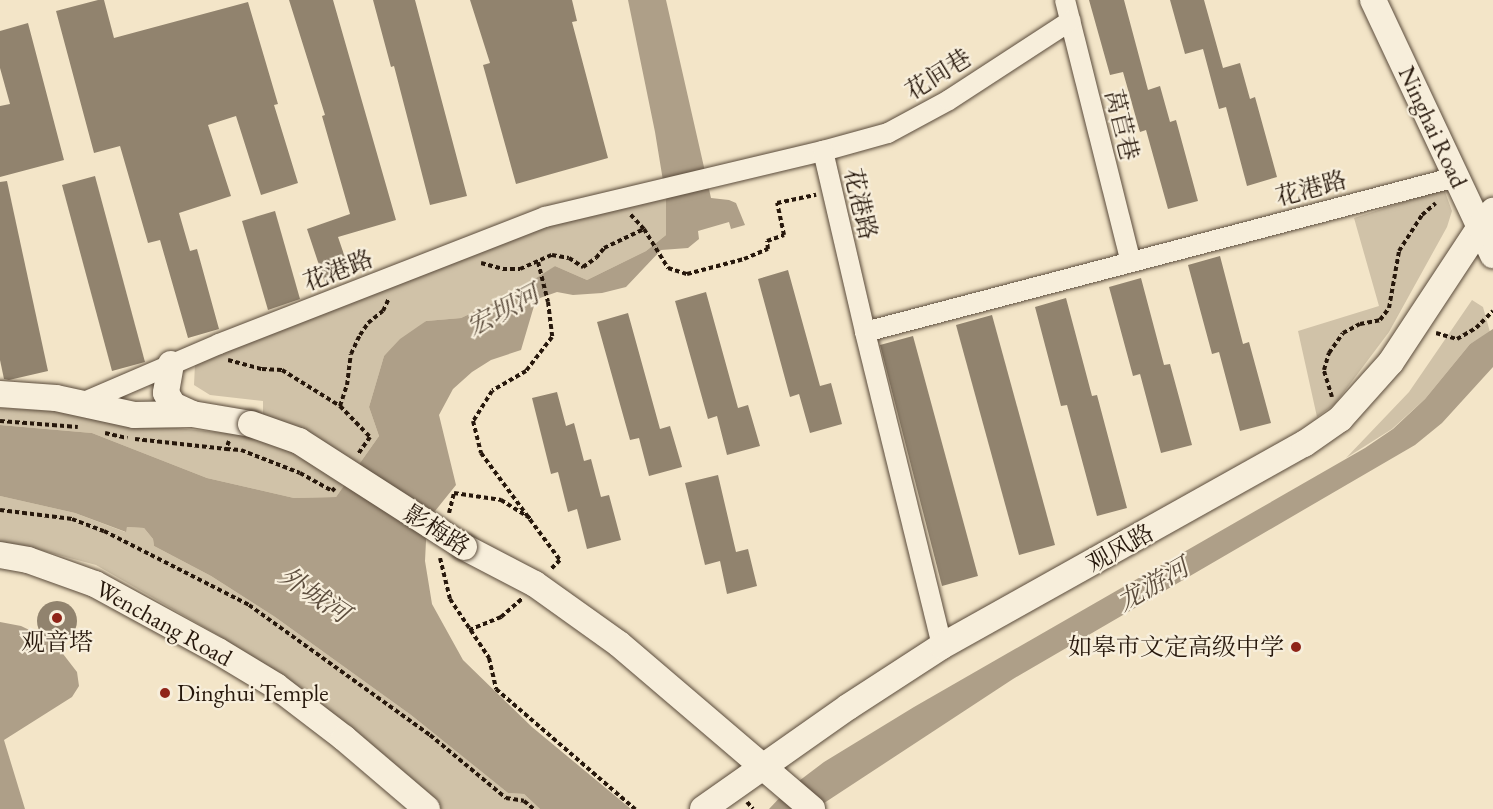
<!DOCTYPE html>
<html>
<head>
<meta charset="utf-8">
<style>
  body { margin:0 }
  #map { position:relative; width:1493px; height:809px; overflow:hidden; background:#f3e5c8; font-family:"EB Garamond","Noto Serif SC",serif }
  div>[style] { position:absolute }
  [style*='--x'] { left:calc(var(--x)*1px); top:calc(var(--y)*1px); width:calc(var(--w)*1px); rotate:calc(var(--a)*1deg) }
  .green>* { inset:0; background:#d0c2a8 }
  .water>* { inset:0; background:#ae9f88 }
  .building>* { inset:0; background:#91836e }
  .round { border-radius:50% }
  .path>* { height:4px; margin-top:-2px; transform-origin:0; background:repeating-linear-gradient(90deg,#27180c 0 4.5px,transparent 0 7.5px) }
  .roads { filter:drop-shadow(0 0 2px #5a4b3b) drop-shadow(0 0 2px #5a4b3b) }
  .minor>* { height:20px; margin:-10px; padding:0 10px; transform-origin:10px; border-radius:10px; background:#f7eedb }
  .tertiary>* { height:26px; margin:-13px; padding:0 13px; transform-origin:13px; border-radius:13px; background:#f7eedb }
  .bridges { filter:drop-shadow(0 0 2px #5a4b3b) drop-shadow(0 0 2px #5a4b3b) }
  .tertiary-bridge>* { height:26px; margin:-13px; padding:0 13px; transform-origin:13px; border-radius:13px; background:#f7eedb }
  .dots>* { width:16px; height:16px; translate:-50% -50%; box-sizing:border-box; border:3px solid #f7eedb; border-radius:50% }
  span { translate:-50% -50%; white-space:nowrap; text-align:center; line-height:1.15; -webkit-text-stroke:4.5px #f7eedb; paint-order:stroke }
  .street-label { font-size:24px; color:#27180c }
  .poi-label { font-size:24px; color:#27180c }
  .right { translate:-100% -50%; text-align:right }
  .left { translate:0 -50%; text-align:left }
  .water-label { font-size:26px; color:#5d4e3e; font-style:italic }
</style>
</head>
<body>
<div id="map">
  <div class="green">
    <i style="clip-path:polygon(1444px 189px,1452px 211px,1447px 227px,1389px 332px,1335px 404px,1317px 417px,1298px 331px,1379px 306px,1354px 218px)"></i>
    <i style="clip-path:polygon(666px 199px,666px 235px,646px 251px,587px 280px,555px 266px,525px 288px,461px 318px,426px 321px,384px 356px,369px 407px,379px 436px,336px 497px,294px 498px,207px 478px,92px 433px,0 425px,0 408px,87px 413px,119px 422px,263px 437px,263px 401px,210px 395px,194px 385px,195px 364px,233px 345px,556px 223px)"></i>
    <i style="clip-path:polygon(1472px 300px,1483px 307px,1490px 332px,1470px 344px,1425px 399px,1392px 429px,1346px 458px,1409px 392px)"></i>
    <i style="clip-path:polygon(0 496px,75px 513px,125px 532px,127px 527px,144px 528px,153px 539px,154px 546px,211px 576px,275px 617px,411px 715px,508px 793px,524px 794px,540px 809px,441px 809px,330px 717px,223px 638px,96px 565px,21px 545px,0 542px)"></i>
  </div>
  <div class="water">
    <i style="clip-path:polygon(628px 0,666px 0,711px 198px,729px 200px,736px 203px,745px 225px,731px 229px,729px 222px,698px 231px,699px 239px,688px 248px,661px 250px,626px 287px,602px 293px,573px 295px,557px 292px,540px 298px,534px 306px,521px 350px,491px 360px,472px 372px,453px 389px,439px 415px,456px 485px,427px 521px,425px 561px,432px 604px,463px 660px,532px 727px,631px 809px,540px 809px,524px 794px,508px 793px,411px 715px,275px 617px,211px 576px,154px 546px,153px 539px,144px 528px,127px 527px,126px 532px,75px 513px,0 496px,0 425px,92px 433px,207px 478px,294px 498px,336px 497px,379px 436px,369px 407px,384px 356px,400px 339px,426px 321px,461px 318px,510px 295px,555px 266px,587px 280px,646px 251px,666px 235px,666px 199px,655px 132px)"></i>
    <i style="clip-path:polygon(1493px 329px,1493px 367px,1442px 423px,1415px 445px,1013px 679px,815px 809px,769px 809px,787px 790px,824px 762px,914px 707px,1365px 448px,1393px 429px,1425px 399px,1470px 344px)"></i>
    <i style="clip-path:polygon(0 622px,21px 626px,44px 637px,60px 650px,77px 672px,79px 686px,72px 697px,4px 740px,25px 809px,0 809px)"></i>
  </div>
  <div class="building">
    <i style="clip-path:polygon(98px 0,104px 0,114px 38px,248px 2px,278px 104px,274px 105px,298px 183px,261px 195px,236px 116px,208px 125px,231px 196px,179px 213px,190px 251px,197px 249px,219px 329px,188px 338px,160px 240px,148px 243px,120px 146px,94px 153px,56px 11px)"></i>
    <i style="clip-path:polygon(289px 0,333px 0,396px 220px,338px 237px,351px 275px,325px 283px,307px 229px,350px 214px,322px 116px,325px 115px)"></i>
    <i style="clip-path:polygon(373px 0,415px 0,467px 196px,430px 205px,394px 66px,391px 67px)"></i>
    <i style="clip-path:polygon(470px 0,572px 0,577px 21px,572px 22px,608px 158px,516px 184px,483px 65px,490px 63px)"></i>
    <i style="clip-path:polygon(1089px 0,1124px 0,1148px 90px,1160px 86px,1170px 122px,1176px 120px,1198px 201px,1168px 209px,1146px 130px,1140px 132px,1123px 72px,1110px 75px)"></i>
    <i style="clip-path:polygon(1170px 0,1204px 0,1223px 68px,1240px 63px,1250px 99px,1255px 97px,1277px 177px,1247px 186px,1226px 107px,1219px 109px,1203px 49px,1185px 54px)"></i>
    <i style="clip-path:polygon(28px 23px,64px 160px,0 177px,0 106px,10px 104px,0 68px,0 31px)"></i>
    <i style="clip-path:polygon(95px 176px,145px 362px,112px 371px,62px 185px)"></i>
    <i style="clip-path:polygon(7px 181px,48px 371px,9px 380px,4px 379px,0 360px,0 182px)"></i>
    <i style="clip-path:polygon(275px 211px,300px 299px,268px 310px,242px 221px)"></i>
    <i style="clip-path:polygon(1220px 256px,1243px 344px,1249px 342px,1271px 423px,1240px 431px,1219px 352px,1212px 354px,1188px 265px)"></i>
    <i style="clip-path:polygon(788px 270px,820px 386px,831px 383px,842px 424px,810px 433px,799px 394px,790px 397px,758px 279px)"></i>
    <i style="clip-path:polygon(1141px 278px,1164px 365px,1170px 364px,1192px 445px,1161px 453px,1140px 374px,1133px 376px,1109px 287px)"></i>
    <i style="clip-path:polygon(706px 292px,738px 408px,748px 405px,760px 446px,727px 455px,717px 416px,708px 419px,675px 301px)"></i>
    <i style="clip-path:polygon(1066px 298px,1092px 396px,1097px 395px,1127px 508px,1097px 516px,1067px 405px,1061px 406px,1035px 307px)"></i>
    <i style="clip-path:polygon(628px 313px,660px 429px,670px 426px,682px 467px,649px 476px,639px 438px,630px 440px,597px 322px)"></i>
    <i style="clip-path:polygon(992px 315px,1055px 545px,1019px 555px,956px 325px)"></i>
    <i style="clip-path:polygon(913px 336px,978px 576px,942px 586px,880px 345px)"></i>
    <i style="clip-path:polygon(557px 392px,566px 426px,574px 423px,584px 461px,591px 459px,601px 497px,609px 495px,621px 540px,587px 549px,577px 509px,568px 512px,558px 472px,551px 474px,532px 398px)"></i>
    <i style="clip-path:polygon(718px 475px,736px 552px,748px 549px,757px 586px,727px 594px,720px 561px,705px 565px,685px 483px)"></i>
    <i class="round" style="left:37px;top:601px;width:40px;height:40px"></i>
  </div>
  <div class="path">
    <i style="--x:644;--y:229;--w:46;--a:58.4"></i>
    <i style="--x:668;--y:268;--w:20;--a:18"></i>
    <i style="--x:687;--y:274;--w:59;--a:-14.7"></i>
    <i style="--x:744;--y:259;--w:26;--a:-23"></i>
    <i style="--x:768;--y:249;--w:8;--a:-97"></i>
    <i style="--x:767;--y:241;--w:18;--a:-19"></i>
    <i style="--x:784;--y:235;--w:33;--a:-102"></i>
    <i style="--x:777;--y:203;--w:40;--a:-12"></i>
    <i style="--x:538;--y:262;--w:41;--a:76"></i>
    <i style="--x:548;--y:302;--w:35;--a:83"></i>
    <i style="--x:552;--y:337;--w:43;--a:127.4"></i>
    <i style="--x:526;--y:371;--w:39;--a:150"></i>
    <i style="--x:492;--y:391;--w:36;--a:122"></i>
    <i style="--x:473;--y:421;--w:33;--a:76"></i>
    <i style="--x:481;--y:453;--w:133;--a:53.6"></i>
    <i style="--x:560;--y:560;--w:14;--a:135"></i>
    <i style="--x:481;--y:263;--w:23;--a:15"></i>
    <i style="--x:503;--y:269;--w:17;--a:0"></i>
    <i style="--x:520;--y:269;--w:35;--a:-24"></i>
    <i style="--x:552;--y:255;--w:17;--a:10"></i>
    <i style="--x:569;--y:258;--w:17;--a:33"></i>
    <i style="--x:583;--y:267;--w:16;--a:-35"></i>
    <i style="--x:596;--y:258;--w:13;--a:-51"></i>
    <i style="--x:604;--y:248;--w:44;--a:-25.4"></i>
    <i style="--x:644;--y:229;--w:21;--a:-133"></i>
    <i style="--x:1436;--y:333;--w:22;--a:16"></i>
    <i style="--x:1457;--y:339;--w:22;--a:-30"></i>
    <i style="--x:1476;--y:328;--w:24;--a:-45"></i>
    <i style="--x:228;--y:360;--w:35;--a:15"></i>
    <i style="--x:262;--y:369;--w:20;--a:3"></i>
    <i style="--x:282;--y:370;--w:68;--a:31.8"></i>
    <i style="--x:340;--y:406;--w:43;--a:45.9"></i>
    <i style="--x:370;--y:437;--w:21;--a:125"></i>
    <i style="--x:1332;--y:397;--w:28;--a:-107"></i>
    <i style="--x:1324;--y:370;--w:18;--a:-74"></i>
    <i style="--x:1329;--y:353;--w:24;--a:-55"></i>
    <i style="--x:1343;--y:333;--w:19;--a:-28"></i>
    <i style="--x:1360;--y:324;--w:20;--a:-11"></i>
    <i style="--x:1380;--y:320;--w:15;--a:-53"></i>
    <i style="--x:1389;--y:308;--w:58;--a:-80"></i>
    <i style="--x:1399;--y:251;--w:43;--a:-57.4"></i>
    <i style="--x:1422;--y:215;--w:18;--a:-41"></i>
    <i style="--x:340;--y:406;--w:22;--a:-72"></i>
    <i style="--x:347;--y:385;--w:31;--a:-83"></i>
    <i style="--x:351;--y:354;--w:21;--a:-65"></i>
    <i style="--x:360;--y:335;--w:14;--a:-56"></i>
    <i style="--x:368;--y:323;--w:19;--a:-39"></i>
    <i style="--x:383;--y:311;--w:14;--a:-65"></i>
    <i style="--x:0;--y:421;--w:78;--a:4.4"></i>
    <i style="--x:105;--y:433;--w:23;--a:13"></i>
    <i style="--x:135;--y:439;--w:92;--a:6.3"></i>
    <i style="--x:229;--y:441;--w:9;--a:111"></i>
    <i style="--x:226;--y:449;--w:15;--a:4"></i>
    <i style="--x:241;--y:450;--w:63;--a:21.3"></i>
    <i style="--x:300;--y:473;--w:37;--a:29"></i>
    <i style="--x:332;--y:491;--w:4;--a:-45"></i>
    <i style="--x:0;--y:510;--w:73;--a:7.1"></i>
    <i style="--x:72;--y:519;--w:34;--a:21"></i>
    <i style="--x:104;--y:531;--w:163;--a:27"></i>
    <i style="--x:249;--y:605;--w:223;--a:35.7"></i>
    <i style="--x:430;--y:735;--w:99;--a:39.7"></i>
    <i style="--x:506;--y:798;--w:18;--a:9"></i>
    <i style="--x:524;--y:801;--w:13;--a:39"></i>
    <i style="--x:449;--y:513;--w:21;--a:-76"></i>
    <i style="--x:454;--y:493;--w:48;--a:8.5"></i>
    <i style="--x:501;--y:500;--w:36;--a:32"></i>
    <i style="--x:440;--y:558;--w:42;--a:76.3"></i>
    <i style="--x:450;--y:599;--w:71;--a:56.5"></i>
    <i style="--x:489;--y:658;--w:32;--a:77"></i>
    <i style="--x:496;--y:689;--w:184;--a:40.8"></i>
    <i style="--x:469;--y:630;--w:35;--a:-22"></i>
    <i style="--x:501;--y:617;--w:28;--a:-41"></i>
    <i style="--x:747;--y:802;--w:9;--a:49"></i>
  </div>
  <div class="roads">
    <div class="minor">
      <i style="--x:1065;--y:0;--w:270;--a:75.9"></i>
      <i style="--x:823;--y:151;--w:67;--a:-15.5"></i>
      <i style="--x:888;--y:133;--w:69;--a:-28.4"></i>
      <i style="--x:949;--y:100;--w:145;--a:-33.1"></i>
      <i style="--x:865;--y:332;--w:323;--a:76.2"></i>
      <i style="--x:82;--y:403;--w:149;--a:-23.3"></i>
      <i style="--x:219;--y:344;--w:350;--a:-21.3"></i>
      <i style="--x:545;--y:217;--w:286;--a:-13.4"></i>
      <i style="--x:823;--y:151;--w:186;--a:76.9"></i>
      <i style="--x:865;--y:332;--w:611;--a:-14.7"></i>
    </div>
    <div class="tertiary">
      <i style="--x:1373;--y:0;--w:282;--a:64.8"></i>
      <i style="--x:171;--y:364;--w:29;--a:100"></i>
      <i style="--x:166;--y:393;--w:14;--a:60"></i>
      <i style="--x:173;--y:405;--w:21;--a:25"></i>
      <i style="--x:0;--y:394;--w:56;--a:4.1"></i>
      <i style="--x:56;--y:398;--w:80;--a:12.3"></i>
      <i style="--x:134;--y:415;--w:58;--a:-1"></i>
      <i style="--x:192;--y:414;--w:60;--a:9.6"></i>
      <i style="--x:464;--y:547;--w:80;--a:27.5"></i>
      <i style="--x:535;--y:584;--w:103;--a:35.5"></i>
      <i style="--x:619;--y:644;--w:254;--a:40.5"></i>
      <i style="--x:0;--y:555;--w:28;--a:10"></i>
      <i style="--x:28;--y:560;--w:71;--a:19.7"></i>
      <i style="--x:95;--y:584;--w:140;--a:28.6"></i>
      <i style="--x:218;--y:651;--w:68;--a:31.1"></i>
      <i style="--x:276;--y:686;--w:86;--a:37.4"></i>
      <i style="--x:344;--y:738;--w:109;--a:40.5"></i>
      <i style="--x:703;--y:809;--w:177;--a:-35.1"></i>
      <i style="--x:848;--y:707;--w:112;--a:-33"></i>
      <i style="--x:942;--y:646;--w:415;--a:-29.2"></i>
      <i style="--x:1304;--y:444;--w:44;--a:-34.8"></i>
      <i style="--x:1340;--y:419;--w:76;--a:-48.2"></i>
      <i style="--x:1391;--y:362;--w:162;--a:-56.6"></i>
      <i style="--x:1480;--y:227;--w:21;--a:-51"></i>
    </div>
  </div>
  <div class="bridges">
    <div class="tertiary-bridge">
      <i style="--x:251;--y:424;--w:51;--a:19.5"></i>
      <i style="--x:299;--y:441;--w:196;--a:32.7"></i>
    </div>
  </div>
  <div class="dots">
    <i style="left:57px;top:618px;background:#8f2418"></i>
    <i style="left:1296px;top:647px;background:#8f2418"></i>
    <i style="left:165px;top:693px;background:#8f2418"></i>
  </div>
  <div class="street-label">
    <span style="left:938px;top:74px;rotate:-32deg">花间巷</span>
    <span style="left:1122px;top:125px;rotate:76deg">莴苣巷</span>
    <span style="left:1433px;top:127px;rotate:65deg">Ninghai Road</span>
    <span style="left:1311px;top:188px;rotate:-15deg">花港路</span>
    <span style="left:861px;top:204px;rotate:77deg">花港路</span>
    <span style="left:338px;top:270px;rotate:-21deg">花港路</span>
    <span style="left:437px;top:530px;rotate:32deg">影梅路</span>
    <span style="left:1120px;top:548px;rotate:-29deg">观风路</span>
    <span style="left:164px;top:623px;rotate:29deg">Wenchang Road</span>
  </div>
  <div class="poi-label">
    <span style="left:57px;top:642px">观音塔</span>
    <span class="right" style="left:1284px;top:647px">如皋市文定高级中学</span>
    <span class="left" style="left:177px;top:693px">Dinghui Temple</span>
  </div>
  <div class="water-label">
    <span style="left:503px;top:311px;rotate:-28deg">宏坝河</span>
    <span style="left:1153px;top:585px;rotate:-30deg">龙游河</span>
    <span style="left:314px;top:595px;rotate:34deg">外城河</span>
  </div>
</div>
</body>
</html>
